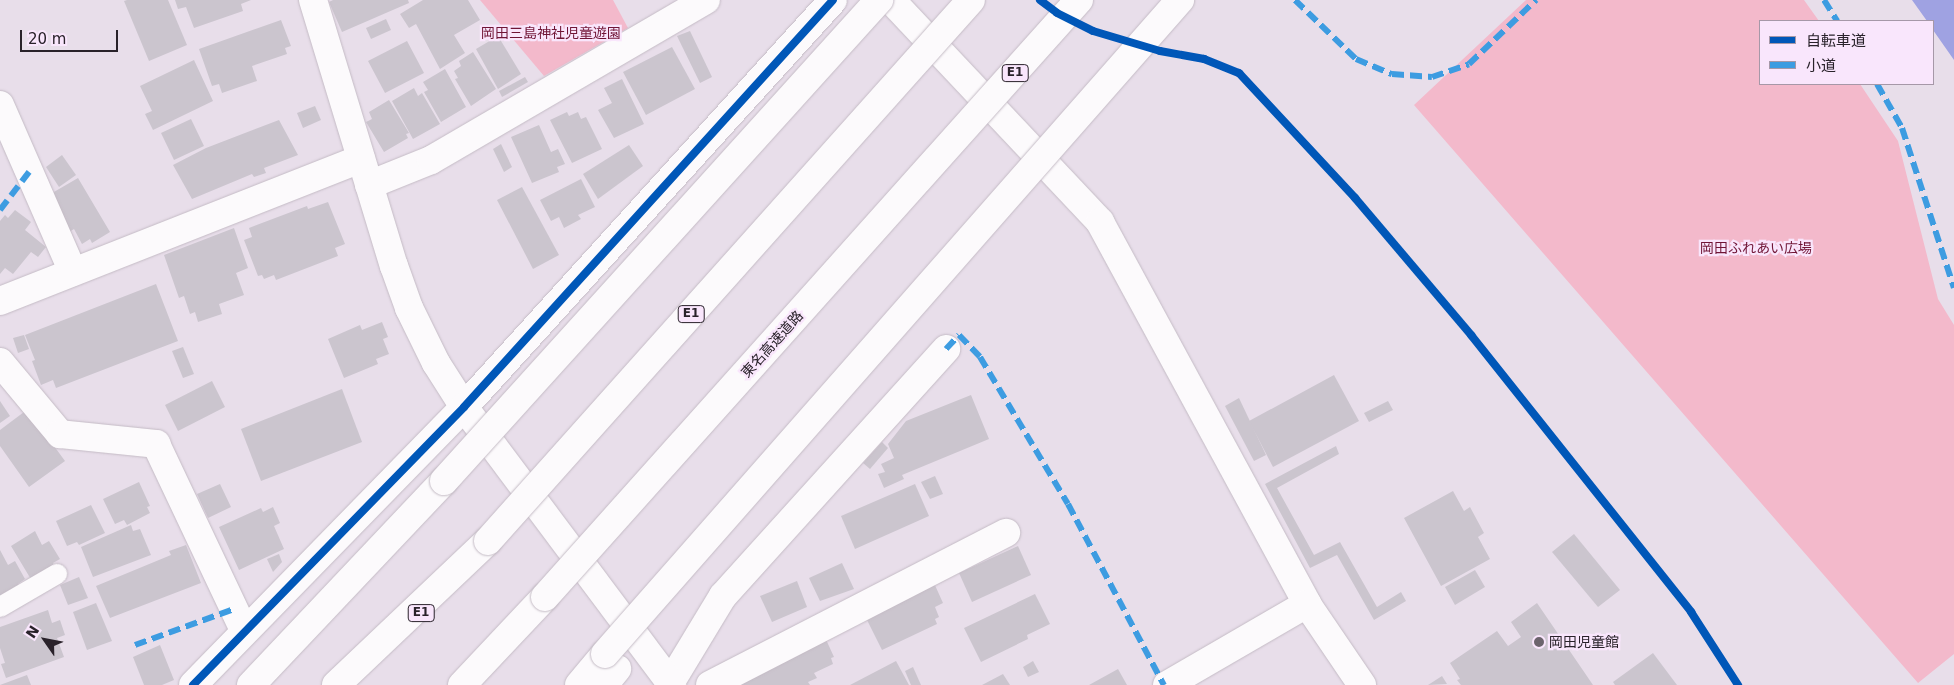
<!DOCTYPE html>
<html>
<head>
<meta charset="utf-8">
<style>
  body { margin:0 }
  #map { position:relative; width:1954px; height:685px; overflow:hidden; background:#e8deea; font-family:"DejaVu Sans","Noto Sans JP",sans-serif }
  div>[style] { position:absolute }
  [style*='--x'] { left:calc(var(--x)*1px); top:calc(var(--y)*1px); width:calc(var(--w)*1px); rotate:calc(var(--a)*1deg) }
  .green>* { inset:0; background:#f3b9cb }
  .water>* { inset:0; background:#9fa2e2 }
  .building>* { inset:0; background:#cbc5ce }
  .roads { filter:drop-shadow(0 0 1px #c4bbc5) drop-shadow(0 0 1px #c4bbc5) }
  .lane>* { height:20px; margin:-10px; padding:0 10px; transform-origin:10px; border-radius:10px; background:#fcfafc }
  .street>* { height:28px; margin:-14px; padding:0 14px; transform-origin:14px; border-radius:14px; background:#fcfafc }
  .secondary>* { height:28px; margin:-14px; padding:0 14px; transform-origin:14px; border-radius:14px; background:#fcfafc }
  .highway>* { height:28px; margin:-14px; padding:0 14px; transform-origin:14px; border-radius:14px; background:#fcfafc }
  .bridges { filter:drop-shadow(0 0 1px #c4bbc5) drop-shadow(0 0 1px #c4bbc5) }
  .highway-bridge>* { height:28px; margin:-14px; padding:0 14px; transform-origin:14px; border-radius:14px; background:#fcfafc }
  .quiet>* { height:6px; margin-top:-3px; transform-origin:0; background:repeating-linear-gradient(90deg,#3d9ce1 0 12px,transparent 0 18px) }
  .cycleway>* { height:8px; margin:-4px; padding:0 4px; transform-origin:4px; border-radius:4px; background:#0057b8 }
  .dots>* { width:14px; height:14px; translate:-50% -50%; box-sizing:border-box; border:2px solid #f9e6fc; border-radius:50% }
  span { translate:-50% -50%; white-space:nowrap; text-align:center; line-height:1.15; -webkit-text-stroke:4.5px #f9e6fc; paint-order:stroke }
  .shield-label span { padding:1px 4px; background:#f9e6fc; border:1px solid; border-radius:4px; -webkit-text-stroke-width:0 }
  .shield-label { font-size:12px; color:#29222a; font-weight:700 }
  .park-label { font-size:14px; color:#701536 }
  .street-label { font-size:14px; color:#29222a }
  .poi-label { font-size:14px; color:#29222a }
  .left { translate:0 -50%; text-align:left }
  .legend { position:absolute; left:1759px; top:20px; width:175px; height:65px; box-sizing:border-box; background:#f9e6fc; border:1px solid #a698a8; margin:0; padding:6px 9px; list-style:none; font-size:15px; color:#29222a }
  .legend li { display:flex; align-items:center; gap:10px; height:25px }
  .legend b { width:25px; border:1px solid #a698a8 }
  .north { position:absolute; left:20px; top:615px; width:50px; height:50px; -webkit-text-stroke:4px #f9e6fc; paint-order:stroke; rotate:303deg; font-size:14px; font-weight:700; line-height:20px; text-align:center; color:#29222a }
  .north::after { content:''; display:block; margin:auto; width:18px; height:22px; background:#29222a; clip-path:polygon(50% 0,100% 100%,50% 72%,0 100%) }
  .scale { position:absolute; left:20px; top:30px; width:98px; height:22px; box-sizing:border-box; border:2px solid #29222a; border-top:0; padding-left:6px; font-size:15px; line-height:18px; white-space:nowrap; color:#29222a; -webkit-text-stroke:4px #f9e6fc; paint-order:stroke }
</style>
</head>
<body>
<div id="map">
  <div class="green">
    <i style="clip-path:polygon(480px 0,613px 0,628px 28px,544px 76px)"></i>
    <i style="clip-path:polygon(1526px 0,1804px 0,1819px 21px,1760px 21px,1760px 84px,1860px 84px,1898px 141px,1938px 299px,1954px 325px,1954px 654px,1918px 683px,1414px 105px)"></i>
  </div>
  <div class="water">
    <i style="clip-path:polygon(1912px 0,1954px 0,1954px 60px,1933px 30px,1933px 21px,1927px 21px)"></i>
  </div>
  <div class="building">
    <i style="clip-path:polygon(127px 0,168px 0,187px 45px,149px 61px,124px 1px)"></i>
    <i style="clip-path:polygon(175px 0,251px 0,241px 4px,243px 11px,194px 28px,186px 7px,178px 9px)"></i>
    <i style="clip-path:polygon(333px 0,408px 0,409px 3px,342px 32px,329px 2px)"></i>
    <i style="clip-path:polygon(423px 0,468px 0,480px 20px,454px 35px,465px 53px,440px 69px,416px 24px,409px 28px,400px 14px)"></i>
    <i style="clip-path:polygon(386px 19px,391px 30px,371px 39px,366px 28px)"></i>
    <i style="clip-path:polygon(281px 20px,291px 46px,285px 48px,287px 54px,252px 66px,257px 81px,222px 93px,219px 84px,212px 86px,199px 49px)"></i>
    <i style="clip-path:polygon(690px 31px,712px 77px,700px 83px,677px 36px)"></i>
    <i style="clip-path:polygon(498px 36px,521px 74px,498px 89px,476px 49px)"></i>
    <i style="clip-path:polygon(407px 41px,424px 73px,385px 93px,368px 61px)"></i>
    <i style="clip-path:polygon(672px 47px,695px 89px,646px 115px,623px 72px)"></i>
    <i style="clip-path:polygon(473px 52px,496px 89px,471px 106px,455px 79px,458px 78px,454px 71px,461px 66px,459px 61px)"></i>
    <i style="clip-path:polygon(194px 60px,213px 101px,153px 130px,145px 114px,152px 111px,140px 86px)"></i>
    <i style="clip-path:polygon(445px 69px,466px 107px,441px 122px,424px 92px,428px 90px,423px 82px)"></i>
    <i style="clip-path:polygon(525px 77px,528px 82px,502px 97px,499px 91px)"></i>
    <i style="clip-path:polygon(622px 79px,644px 124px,614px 138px,598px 110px,612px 103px,604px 88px)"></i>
    <i style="clip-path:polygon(414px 88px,418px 96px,422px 93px,440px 124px,413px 139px,392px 101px)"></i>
    <i style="clip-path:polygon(389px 100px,409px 133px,406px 134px,408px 138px,384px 152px,366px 122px,372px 119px,369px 112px)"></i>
    <i style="clip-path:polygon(315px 106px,321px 120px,303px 128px,297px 113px)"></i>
    <i style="clip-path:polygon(567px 112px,569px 116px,578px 112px,581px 119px,586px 117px,602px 149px,572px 163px,550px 120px)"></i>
    <i style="clip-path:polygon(191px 119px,204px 146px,174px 160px,161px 133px)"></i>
    <i style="clip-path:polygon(279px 120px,298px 155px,264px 168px,266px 173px,254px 177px,252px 174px,192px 199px,173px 165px,206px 148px)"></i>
    <i style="clip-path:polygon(539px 125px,551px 152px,558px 149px,565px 164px,557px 167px,559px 172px,532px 183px,511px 137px)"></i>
    <i style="clip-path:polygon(501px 144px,512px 167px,504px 172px,493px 149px)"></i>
    <i style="clip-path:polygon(629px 145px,643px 166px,598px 199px,583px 174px)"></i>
    <i style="clip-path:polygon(62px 155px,76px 175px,59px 187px,46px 167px)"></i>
    <i style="clip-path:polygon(78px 178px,110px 232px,92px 243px,90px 239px,82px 244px,74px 229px,69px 232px,47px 196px)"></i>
    <i style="clip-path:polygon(581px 179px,595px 207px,578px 215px,581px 219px,564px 228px,559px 217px,551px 221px,540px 200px)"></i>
    <i style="clip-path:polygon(522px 187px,559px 255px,533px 269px,497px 200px)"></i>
    <i style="clip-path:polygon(328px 202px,345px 244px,335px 248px,338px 256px,276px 280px,274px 275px,264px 279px,262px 275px,258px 276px,244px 240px,252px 237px,249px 228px,307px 206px,308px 209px)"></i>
    <i style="clip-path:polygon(15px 210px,31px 222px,25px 230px,46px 247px,38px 257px,31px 252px,13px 274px,5px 268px,0 274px,0 221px,5px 215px,8px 218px)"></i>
    <i style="clip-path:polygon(234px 228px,248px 268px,236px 273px,244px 295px,219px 304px,222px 314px,198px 322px,195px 312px,190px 314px,184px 296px,179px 298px,164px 255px)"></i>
    <i style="clip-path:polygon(156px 284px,178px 341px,56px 388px,53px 380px,41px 385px,32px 361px,44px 357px,35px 360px,25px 335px)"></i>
    <i style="clip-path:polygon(382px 322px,388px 337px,383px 339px,389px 354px,376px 359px,378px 364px,344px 378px,328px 339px,360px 325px,362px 330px)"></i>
    <i style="clip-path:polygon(24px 335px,29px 349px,18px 353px,13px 338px)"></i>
    <i style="clip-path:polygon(183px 347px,194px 374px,183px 378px,172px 351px)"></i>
    <i style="clip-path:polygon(1334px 375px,1359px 421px,1273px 467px,1249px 421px)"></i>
    <i style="clip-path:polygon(212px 381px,225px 407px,178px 431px,165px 405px)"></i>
    <i style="clip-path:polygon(342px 389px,362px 442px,261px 481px,241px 429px)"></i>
    <i style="clip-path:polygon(971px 395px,989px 439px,902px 475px,904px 479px,884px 488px,878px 474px,885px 472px,881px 464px,894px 458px,888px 444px,906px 421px)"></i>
    <i style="clip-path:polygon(1239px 398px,1266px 455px,1254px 461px,1225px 406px)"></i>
    <i style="clip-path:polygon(0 401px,10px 416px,0 423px)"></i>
    <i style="clip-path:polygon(1388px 401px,1393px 410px,1369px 422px,1364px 413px)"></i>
    <i style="clip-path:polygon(24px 412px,41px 433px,43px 431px,65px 461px,29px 487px,0 446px,0 430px)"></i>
    <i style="clip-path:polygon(882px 442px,888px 448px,870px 469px,863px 463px)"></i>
    <i style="clip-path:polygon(1336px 446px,1339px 454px,1277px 488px,1314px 555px,1340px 542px,1377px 607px,1401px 592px,1406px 601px,1374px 620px,1337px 555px,1310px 568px,1265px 484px)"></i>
    <i style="clip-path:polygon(935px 476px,943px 494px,930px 499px,921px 482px)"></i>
    <i style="clip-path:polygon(139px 482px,150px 506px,147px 507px,150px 513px,127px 525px,124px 520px,115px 524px,103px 499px)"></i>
    <i style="clip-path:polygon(220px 484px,231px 507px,208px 518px,197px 494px)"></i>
    <i style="clip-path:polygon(915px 484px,929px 516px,855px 549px,841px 516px)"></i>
    <i style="clip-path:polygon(1453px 491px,1464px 511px,1470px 507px,1484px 533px,1478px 537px,1490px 559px,1441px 586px,1404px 518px)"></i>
    <i style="clip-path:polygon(91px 505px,105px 533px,79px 545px,77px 542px,67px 546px,56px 521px)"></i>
    <i style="clip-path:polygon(273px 507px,280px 523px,274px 526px,284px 549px,239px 570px,219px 527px,261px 508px,263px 512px)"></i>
    <i style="clip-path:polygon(131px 525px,133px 531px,140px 529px,151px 555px,93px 577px,81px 547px)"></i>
    <i style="clip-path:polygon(35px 531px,42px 545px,49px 541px,60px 559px,53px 563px,55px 567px,32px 581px,11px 546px)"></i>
    <i style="clip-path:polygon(1574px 534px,1620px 590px,1598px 607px,1552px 552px)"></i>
    <i style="clip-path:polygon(186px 545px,201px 583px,110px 618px,96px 586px,171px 555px,169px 551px)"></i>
    <i style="clip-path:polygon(1018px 546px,1031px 575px,972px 602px,959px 573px)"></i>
    <i style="clip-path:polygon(0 550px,8px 565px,15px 561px,25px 579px,18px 584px,20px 587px,0 599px)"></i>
    <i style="clip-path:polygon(279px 554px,282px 562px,273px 572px,267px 559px)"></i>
    <i style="clip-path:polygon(842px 563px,854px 589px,820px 601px,809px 578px)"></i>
    <i style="clip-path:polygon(1475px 570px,1485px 587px,1455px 605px,1445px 587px)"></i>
    <i style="clip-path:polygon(79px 577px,88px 598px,68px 605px,60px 585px)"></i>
    <i style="clip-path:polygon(797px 581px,807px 607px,772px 622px,760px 596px)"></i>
    <i style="clip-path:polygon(934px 583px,943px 603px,935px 607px,939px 617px,935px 619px,937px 624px,882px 650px,865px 616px)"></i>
    <i style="clip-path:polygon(1035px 594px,1050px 624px,1027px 635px,1028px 639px,981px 662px,964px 628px)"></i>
    <i style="clip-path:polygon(96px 603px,112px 641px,87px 650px,73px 612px)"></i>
    <i style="clip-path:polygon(1537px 603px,1593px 685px,1461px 685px,1457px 680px,1460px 679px,1450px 663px,1497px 631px,1508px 646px,1521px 637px,1511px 622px)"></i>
    <i style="clip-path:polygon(48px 610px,52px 623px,60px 620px,65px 635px,57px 638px,64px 657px,6px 678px,1px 664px,5px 663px,0 648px,0 627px)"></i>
    <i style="clip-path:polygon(823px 633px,834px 657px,831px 658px,833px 664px,814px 673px,817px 678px,808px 682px,810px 685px,729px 685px)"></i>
    <i style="clip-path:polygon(160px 645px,174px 680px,162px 685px,144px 685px,133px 657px)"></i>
    <i style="clip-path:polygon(1653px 653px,1677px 685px,1615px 685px,1613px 682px)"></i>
    <i style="clip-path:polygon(896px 661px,909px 685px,850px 685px)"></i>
    <i style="clip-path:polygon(1033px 661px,1039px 672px,1028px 677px,1023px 667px)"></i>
    <i style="clip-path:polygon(913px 667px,921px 685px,911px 685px,905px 671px)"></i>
    <i style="clip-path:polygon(1118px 669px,1127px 685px,1089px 685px)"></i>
    <i style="clip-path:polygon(1003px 674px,1010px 685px,982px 685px)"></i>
    <i style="clip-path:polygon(27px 675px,31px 685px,0 685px)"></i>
    <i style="clip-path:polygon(1442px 676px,1447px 684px,1428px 685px)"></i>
  </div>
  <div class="roads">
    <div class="lane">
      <i style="--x:0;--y:607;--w:66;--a:-30.1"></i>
    </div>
    <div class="street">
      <i style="--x:891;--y:0;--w:305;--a:46.7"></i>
      <i style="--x:1100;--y:222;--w:434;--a:61.5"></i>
      <i style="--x:1307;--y:604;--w:98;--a:55.8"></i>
      <i style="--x:0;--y:105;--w:182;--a:66.4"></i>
      <i style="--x:369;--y:185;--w:67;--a:-22"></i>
      <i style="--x:431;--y:160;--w:318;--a:-30.2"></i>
      <i style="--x:0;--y:301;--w:388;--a:-21.5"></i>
      <i style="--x:0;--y:362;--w:94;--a:50.2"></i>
      <i style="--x:60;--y:434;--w:97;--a:5.9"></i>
      <i style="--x:156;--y:444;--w:206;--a:64.7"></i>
      <i style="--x:193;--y:685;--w:388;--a:-45.7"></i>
      <i style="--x:464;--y:407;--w:549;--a:-47.8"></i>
      <i style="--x:669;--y:685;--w:104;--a:-58.8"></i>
      <i style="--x:723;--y:596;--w:333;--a:-47.9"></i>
      <i style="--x:710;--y:685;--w:333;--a:-27.2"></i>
      <i style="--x:1167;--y:685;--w:162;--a:-30.1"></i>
    </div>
    <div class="secondary">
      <i style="--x:313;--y:0;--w:278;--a:73.1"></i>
      <i style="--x:394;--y:266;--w:45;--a:70.3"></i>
      <i style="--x:409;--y:308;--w:61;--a:63.9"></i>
      <i style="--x:436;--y:363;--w:52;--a:57.5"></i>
      <i style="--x:464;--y:407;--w:347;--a:53.2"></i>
    </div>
    <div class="highway">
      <i style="--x:251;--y:685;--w:281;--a:-46.6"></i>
      <i style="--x:336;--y:685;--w:209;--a:-43.5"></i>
      <i style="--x:462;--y:685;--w:121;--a:-46.7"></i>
      <i style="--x:579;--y:685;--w:40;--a:-50"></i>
      <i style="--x:604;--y:685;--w:21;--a:-51"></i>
    </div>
  </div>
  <div class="bridges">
    <div class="highway-bridge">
      <i style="--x:444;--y:481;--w:649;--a:-47.87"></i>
      <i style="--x:488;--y:541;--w:725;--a:-48.24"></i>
      <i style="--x:545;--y:597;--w:801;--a:-48.19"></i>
      <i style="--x:605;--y:654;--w:871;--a:-48.68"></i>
    </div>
  </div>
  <div class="quiet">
    <i style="--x:1295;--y:0;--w:85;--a:44"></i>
    <i style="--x:1356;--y:59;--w:39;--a:23"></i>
    <i style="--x:1392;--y:74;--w:40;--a:4.3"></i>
    <i style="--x:1432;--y:77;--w:39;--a:-19"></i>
    <i style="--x:1469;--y:64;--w:93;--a:-43.7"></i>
    <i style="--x:1824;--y:0;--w:25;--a:58"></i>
    <i style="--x:1877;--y:84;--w:51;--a:60.4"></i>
    <i style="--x:1902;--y:128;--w:168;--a:72"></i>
    <i style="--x:0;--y:210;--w:48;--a:-52.7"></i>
    <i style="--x:946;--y:349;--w:19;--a:-47"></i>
    <i style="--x:959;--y:335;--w:30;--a:46"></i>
    <i style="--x:980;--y:357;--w:171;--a:59.1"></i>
    <i style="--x:1068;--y:504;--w:205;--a:62.1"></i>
    <i style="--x:135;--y:645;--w:105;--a:-20"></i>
  </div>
  <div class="cycleway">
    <i style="--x:1040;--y:0;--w:21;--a:37"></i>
    <i style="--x:1057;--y:13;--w:40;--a:26.6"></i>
    <i style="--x:1093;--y:31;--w:70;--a:16.6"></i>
    <i style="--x:1160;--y:51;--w:45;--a:10.3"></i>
    <i style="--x:1204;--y:59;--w:38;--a:22"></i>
    <i style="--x:1239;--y:73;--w:171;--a:47.1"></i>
    <i style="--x:1355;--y:198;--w:180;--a:49.7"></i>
    <i style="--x:1471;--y:335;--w:354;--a:51.5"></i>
    <i style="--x:1691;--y:612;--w:87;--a:57.2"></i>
    <i style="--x:193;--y:685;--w:388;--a:-45.7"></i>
    <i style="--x:464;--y:407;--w:549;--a:-47.8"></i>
  </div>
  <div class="dots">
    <i style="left:1539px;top:642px;background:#6c646d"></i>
  </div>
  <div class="shield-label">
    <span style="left:1015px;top:73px">E1</span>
    <span style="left:691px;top:314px">E1</span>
    <span style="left:421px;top:613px">E1</span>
  </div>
  <div class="park-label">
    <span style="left:551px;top:33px">岡田三島神社児童遊園</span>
    <span style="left:1756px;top:248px">岡田ふれあい広場</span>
  </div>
  <div class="street-label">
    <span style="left:772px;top:344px;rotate:-48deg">東名高速道路</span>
  </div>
  <div class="poi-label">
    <span class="left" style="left:1549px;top:642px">岡田児童館</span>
  </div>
  <ul class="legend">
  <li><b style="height:6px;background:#0057b8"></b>自転車道</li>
  <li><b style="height:6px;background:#3d9ce1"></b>小道</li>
  </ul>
  <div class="north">N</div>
  <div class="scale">20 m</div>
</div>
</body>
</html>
